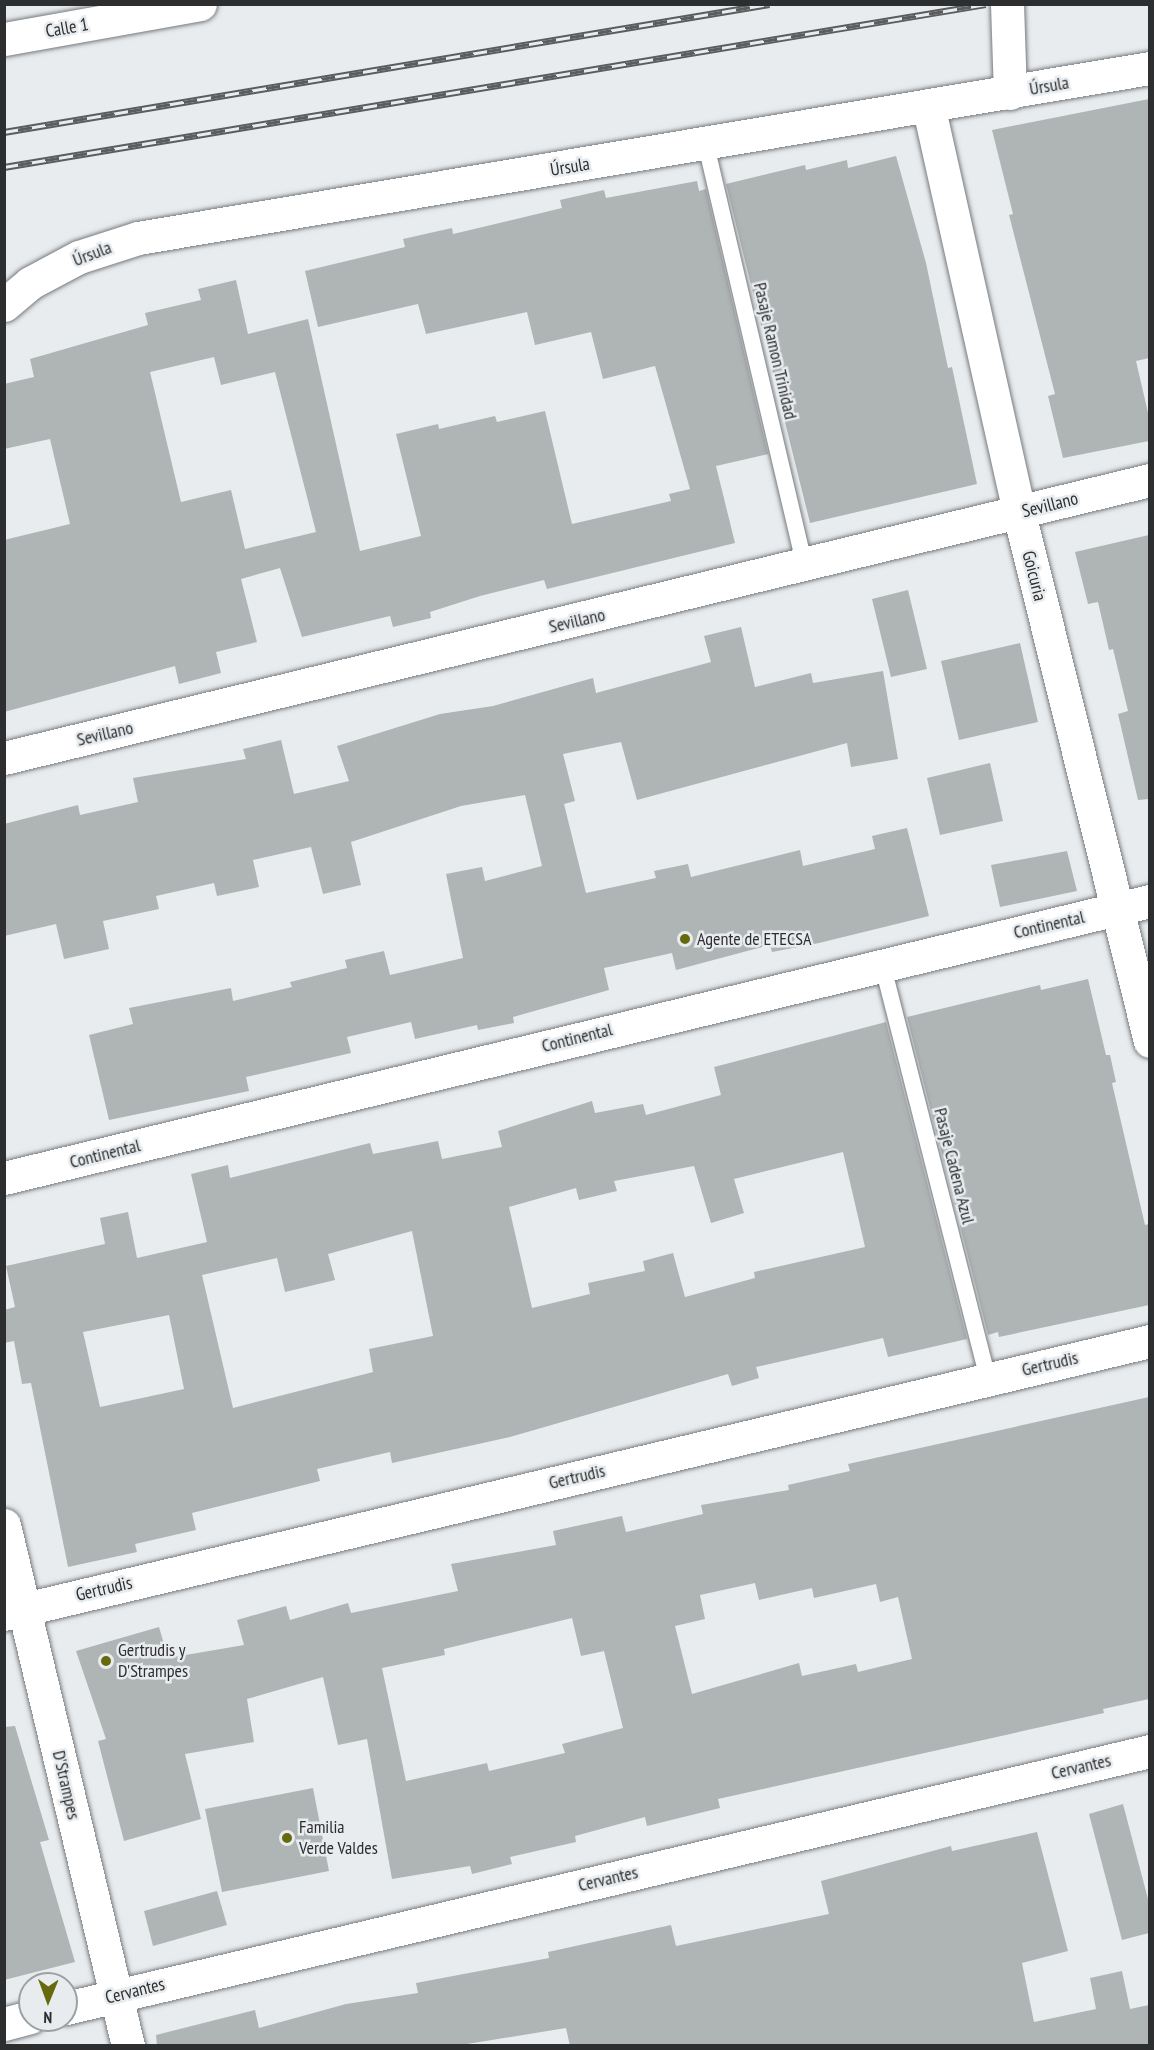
<!DOCTYPE html>
<html>
<head>
<meta charset="utf-8">
<style>
  body { margin:0 }
  #map { position:relative; width:1154px; height:2050px; overflow:hidden; background:#e8ecef; font-family:"PT Sans Narrow",sans-serif }
  div>[style] { position:absolute }
  [style*='--x'] { left:calc(var(--x)*1px); top:calc(var(--y)*1px); width:calc(var(--w)*1px); rotate:calc(var(--a)*1deg) }
  .building>* { inset:0; background:#afb4b5 }
  .roads { filter:drop-shadow(0 0 2px #777b7e) drop-shadow(0 0 2px #777b7e) }
  .service>* { height:16px; margin:-8px; padding:0 8px; transform-origin:8px; border-radius:8px; background:#fff }
  .minor>* { height:33px; margin:-16.5px; padding:0 16.5px; transform-origin:16.5px; border-radius:16.5px; background:#fff }
  .tertiary>* { height:33px; margin:-16.5px; padding:0 16.5px; transform-origin:16.5px; border-radius:16.5px; background:#fff }
  .rail>* { height:7px; margin-top:-3.5px; transform-origin:0; background:repeating-linear-gradient(90deg,#e8ecef 0 14px,#5a5c5d 0 28px); box-sizing:border-box; border-block:2px solid #5a5c5d }
  .dots>* { width:16px; height:16px; translate:-50% -50%; box-sizing:border-box; border:3px solid #e8ecef; border-radius:50% }
  span { translate:-50% -50%; white-space:nowrap; text-align:center; line-height:1.15; -webkit-text-stroke:5px #e8ecef; paint-order:stroke }
  .street-label { font-size:18px; color:#2d2e2f }
  .poi-label { font-size:18px; color:#2d2e2f }
  .left { translate:0 -50%; text-align:left }
  .frame { position:absolute; inset:0; border:6px solid #2d2e2f; pointer-events:none }
  .north { position:absolute; left:18px; top:1972px; width:60px; height:60px; box-sizing:border-box; background:#e8ecef; border:2px solid #9da0a2; border-radius:50%; rotate:181deg; font-size:16px; font-weight:700; line-height:24px; text-align:center; color:#2d2e2f }
  .north::after { content:''; display:block; margin:auto; width:21px; height:27px; background:#666a0c; clip-path:polygon(50% 0,100% 100%,50% 72%,0 100%) }
</style>
</head>
<body>
<div id="map">
  <div class="building">
    <i style="clip-path:polygon(1149px 99px,1149px 358px,1136px 361px,1149px 417px,1149px 441px,1063px 458px,1048px 396px,1055px 394px,1009px 215px,1013px 214px,992px 130px)"></i>
    <i style="clip-path:polygon(896px 156px,926px 263px,948px 368px,952px 367px,977px 484px,810px 523px,726px 184px,805px 165px,806px 170px,847px 160px,848px 168px)"></i>
    <i style="clip-path:polygon(evenodd,697px 181px,699px 191px,706px 189px,768px 454px,716px 466px,735px 543px,547px 589px,544px 580px,480px 596px,430px 612px,431px 618px,393px 627px,390px 616px,302px 637px,280px 568px,241px 579px,257px 642px,216px 652px,221px 673px,179px 684px,175px 666px,4px 712px,4px 540px,70px 524px,50px 439px,4px 449px,4px 384px,34px 377px,30px 359px,148px 325px,145px 313px,201px 300px,198px 289px,236px 280px,248px 334px,308px 319px,360px 551px,421px 536px,396px 434px,438px 424px,439px 429px,495px 416px,497px 422px,545px 411px,572px 524px,671px 501px,669px 494px,690px 489px,655px 366px,603px 379px,591px 332px,535px 345px,527px 312px,426px 334px,418px 304px,318px 327px,305px 271px,405px 247px,403px 239px,452px 228px,453px 234px,562px 208px,560px 200px,604px 190px,606px 198px,697px 181px,214px 357px,221px 385px,275px 372px,316px 532px,245px 549px,231px 490px,181px 502px,150px 372px,214px 357px)"></i>
    <i style="clip-path:polygon(1149px 535px,1149px 799px,1138px 800px,1118px 714px,1128px 711px,1113px 649px,1109px 650px,1098px 602px,1088px 604px,1075px 552px)"></i>
    <i style="clip-path:polygon(908px 590px,927px 669px,891px 677px,872px 599px)"></i>
    <i style="clip-path:polygon(741px 627px,755px 687px,811px 673px,813px 683px,883px 671px,898px 759px,851px 767px,847px 743px,637px 800px,621px 742px,563px 754px,575px 801px,564px 804px,586px 893px,656px 878px,654px 871px,688px 864px,691px 877px,800px 850px,803px 866px,875px 849px,872px 836px,907px 828px,929px 916px,819px 943px,772px 952px,770px 945px,676px 970px,672px 953px,604px 968px,609px 990px,513px 1017px,514px 1023px,478px 1030px,477px 1025px,415px 1039px,411px 1022px,347px 1037px,351px 1053px,246px 1077px,249px 1091px,109px 1120px,89px 1035px,133px 1024px,129px 1008px,231px 988px,233px 1001px,292px 987px,290px 982px,347px 968px,345px 960px,384px 951px,390px 975px,463px 958px,446px 874px,482px 867px,485px 881px,542px 866px,525px 795px,461px 806px,351px 842px,361px 885px,323px 894px,311px 847px,253px 860px,259px 887px,217px 896px,214px 883px,156px 896px,159px 909px,103px 921px,109px 949px,64px 959px,56px 924px,4px 936px,4px 824px,78px 805px,80px 815px,138px 802px,133px 778px,246px 759px,243px 749px,281px 740px,294px 794px,349px 781px,337px 746px,440px 714px,493px 706px,593px 678px,596px 693px,711px 662px,704px 636px)"></i>
    <i style="clip-path:polygon(1020px 643px,1038px 722px,959px 740px,941px 661px)"></i>
    <i style="clip-path:polygon(990px 763px,1003px 821px,940px 835px,927px 778px)"></i>
    <i style="clip-path:polygon(1067px 851px,1077px 891px,1000px 907px,991px 865px)"></i>
    <i style="clip-path:polygon(1088px 979px,1106px 1055px,1110px 1055px,1116px 1082px,1112px 1083px,1145px 1225px,1149px 1224px,1149px 1305px,999px 1337px,998px 1332px,988px 1335px,907px 1017px,1040px 985px,1041px 990px)"></i>
    <i style="clip-path:polygon(evenodd,886px 1022px,967px 1339px,888px 1357px,883px 1338px,756px 1367px,759px 1378px,732px 1386px,728px 1374px,510px 1437px,392px 1463px,390px 1452px,317px 1469px,320px 1481px,192px 1513px,196px 1530px,135px 1544px,137px 1552px,68px 1567px,31px 1383px,22px 1384px,14px 1341px,4px 1343px,4px 1310px,15px 1307px,6px 1266px,105px 1244px,100px 1218px,128px 1212px,137px 1258px,207px 1242px,191px 1174px,228px 1165px,230px 1178px,370px 1143px,373px 1154px,438px 1141px,442px 1159px,502px 1147px,498px 1131px,592px 1101px,595px 1113px,643px 1104px,646px 1115px,721px 1095px,714px 1067px,886px 1022px,843px 1152px,865px 1247px,754px 1272px,755px 1278px,685px 1297px,673px 1253px,643px 1261px,645px 1271px,588px 1283px,590px 1294px,532px 1308px,509px 1207px,576px 1188px,579px 1200px,617px 1191px,614px 1181px,694px 1166px,711px 1223px,744px 1213px,734px 1179px,843px 1152px,886px 1022px,412px 1231px,433px 1336px,369px 1349px,373px 1372px,233px 1408px,202px 1275px,277px 1258px,285px 1292px,335px 1280px,328px 1254px,412px 1231px,886px 1022px,169px 1315px,184px 1389px,100px 1407px,83px 1332px,169px 1315px)"></i>
    <i style="clip-path:polygon(evenodd,1149px 1397px,1149px 1699px,1103px 1709px,1104px 1713px,718px 1799px,720px 1808px,647px 1826px,645px 1817px,575px 1836px,576px 1842px,510px 1857px,512px 1864px,472px 1874px,470px 1866px,392px 1879px,367px 1739px,338px 1745px,323px 1677px,247px 1699px,254px 1742px,185px 1754px,201px 1819px,124px 1841px,98px 1741px,106px 1739px,76px 1651px,159px 1627px,168px 1658px,244px 1645px,237px 1620px,286px 1606px,290px 1620px,348px 1603px,351px 1613px,458px 1591px,451px 1564px,556px 1545px,553px 1531px,622px 1516px,626px 1532px,703px 1514px,701px 1505px,789px 1490px,788px 1485px,850px 1471px,848px 1464px,1149px 1397px,755px 1583px,759px 1600px,812px 1588px,814px 1598px,876px 1584px,880px 1602px,898px 1597px,912px 1659px,858px 1672px,856px 1664px,802px 1676px,799px 1663px,692px 1694px,675px 1626px,705px 1619px,700px 1595px,755px 1583px,1149px 1397px,572px 1618px,581px 1656px,604px 1651px,623px 1728px,562px 1744px,565px 1753px,489px 1771px,487px 1763px,406px 1781px,382px 1668px,445px 1655px,444px 1649px,572px 1618px)"></i>
    <i style="clip-path:polygon(15px 1726px,49px 1840px,40px 1842px,75px 1962px,4px 1980px,4px 1727px)"></i>
    <i style="clip-path:polygon(313px 1788px,329px 1871px,222px 1892px,205px 1809px)"></i>
    <i style="clip-path:polygon(1123px 1804px,1149px 1903px,1149px 1933px,1122px 1940px,1089px 1814px)"></i>
    <i style="clip-path:polygon(1037px 1832px,1068px 1951px,1022px 1963px,1034px 2022px,1096px 2009px,1090px 1978px,1122px 1971px,1130px 2009px,1149px 2005px,1149px 2046px,570px 2046px,566px 2028px,455px 2046px,157px 2046px,156px 2035px,255px 2010px,259px 2028px,346px 2004px,418px 1993px,416px 1983px,549px 1958px,548px 1952px,671px 1925px,676px 1946px,829px 1914px,821px 1881px,951px 1846px,952px 1851px)"></i>
    <i style="clip-path:polygon(217px 1891px,227px 1925px,153px 1946px,144px 1911px)"></i>
  </div>
  <div class="roads">
    <div class="service">
      <i style="--x:706;--y:145;--w:432;--a:76.8"></i>
      <i style="--x:882;--y:963;--w:429;--a:75.7"></i>
    </div>
    <div class="minor">
      <i style="--x:1007;--y:4;--w:89;--a:88.1"></i>
      <i style="--x:4;--y:39;--w:199;--a:-10.1"></i>
      <i style="--x:929;--y:109;--w:414;--a:77.4"></i>
      <i style="--x:1019;--y:513;--w:544;--a:76.07"></i>
      <i style="--x:4;--y:758;--w:1179;--a:-13.64"></i>
      <i style="--x:4;--y:1178;--w:1179;--a:-13.59"></i>
      <i style="--x:4;--y:1525;--w:536;--a:76.61"></i>
      <i style="--x:4;--y:1614;--w:1178;--a:-13.4"></i>
      <i style="--x:66;--y:2008;--w:1114;--a:-13.34"></i>
      <i style="--x:4;--y:2024;--w:27;--a:-15"></i>
    </div>
    <div class="tertiary">
      <i style="--x:4;--y:305;--w:34;--a:-40"></i>
      <i style="--x:30;--y:283;--w:55;--a:-28"></i>
      <i style="--x:79;--y:257;--w:62;--a:-17.9"></i>
      <i style="--x:138;--y:238;--w:1026;--a:-9.54"></i>
    </div>
  </div>
  <div class="rail">
    <i style="--x:4;--y:132;--w:776;--a:-9.5"></i>
    <i style="--x:4;--y:167;--w:995;--a:-9.42"></i>
  </div>
  <div class="dots">
    <i style="left:685px;top:939px;background:#666a0c"></i>
    <i style="left:106px;top:1661px;background:#666a0c"></i>
    <i style="left:287px;top:1838px;background:#666a0c"></i>
  </div>
  <div class="street-label">
    <span style="left:67px;top:28px;rotate:-10deg">Calle 1</span>
    <span style="left:1049px;top:86px;rotate:-10deg">Úrsula</span>
    <span style="left:570px;top:167px;rotate:-9deg">Úrsula</span>
    <span style="left:92px;top:254px;rotate:-21deg">Úrsula</span>
    <span style="left:775px;top:351px;rotate:77deg">Pasaje Ramon Trinidad</span>
    <span style="left:1050px;top:505px;rotate:-14deg">Sevillano</span>
    <span style="left:1034px;top:576px;rotate:76deg">Goicuria</span>
    <span style="left:577px;top:621px;rotate:-13deg">Sevillano</span>
    <span style="left:105px;top:734px;rotate:-13deg">Sevillano</span>
    <span style="left:1049px;top:925px;rotate:-13deg">Continental</span>
    <span style="left:577px;top:1038px;rotate:-14deg">Continental</span>
    <span style="left:105px;top:1154px;rotate:-14deg">Continental</span>
    <span style="left:954px;top:1166px;rotate:76deg">Pasaje Cadena Azul</span>
    <span style="left:1050px;top:1364px;rotate:-13deg">Gertrudis</span>
    <span style="left:577px;top:1477px;rotate:-13deg">Gertrudis</span>
    <span style="left:104px;top:1589px;rotate:-13deg">Gertrudis</span>
    <span style="left:1081px;top:1767px;rotate:-13deg">Cervantes</span>
    <span style="left:66px;top:1785px;rotate:77deg">D'Strampes</span>
    <span style="left:608px;top:1879px;rotate:-13deg">Cervantes</span>
    <span style="left:135px;top:1991px;rotate:-14deg">Cervantes</span>
  </div>
  <div class="poi-label">
    <span class="left" style="left:697px;top:939px">Agente de ETECSA</span>
    <span class="left" style="left:118px;top:1661px">Gertrudis y<br>D'Strampes</span>
    <span class="left" style="left:299px;top:1838px">Familia<br>Verde Valdes</span>
  </div>
  <div class="frame"></div>
  <div class="north">N</div>
</div>
</body>
</html>
